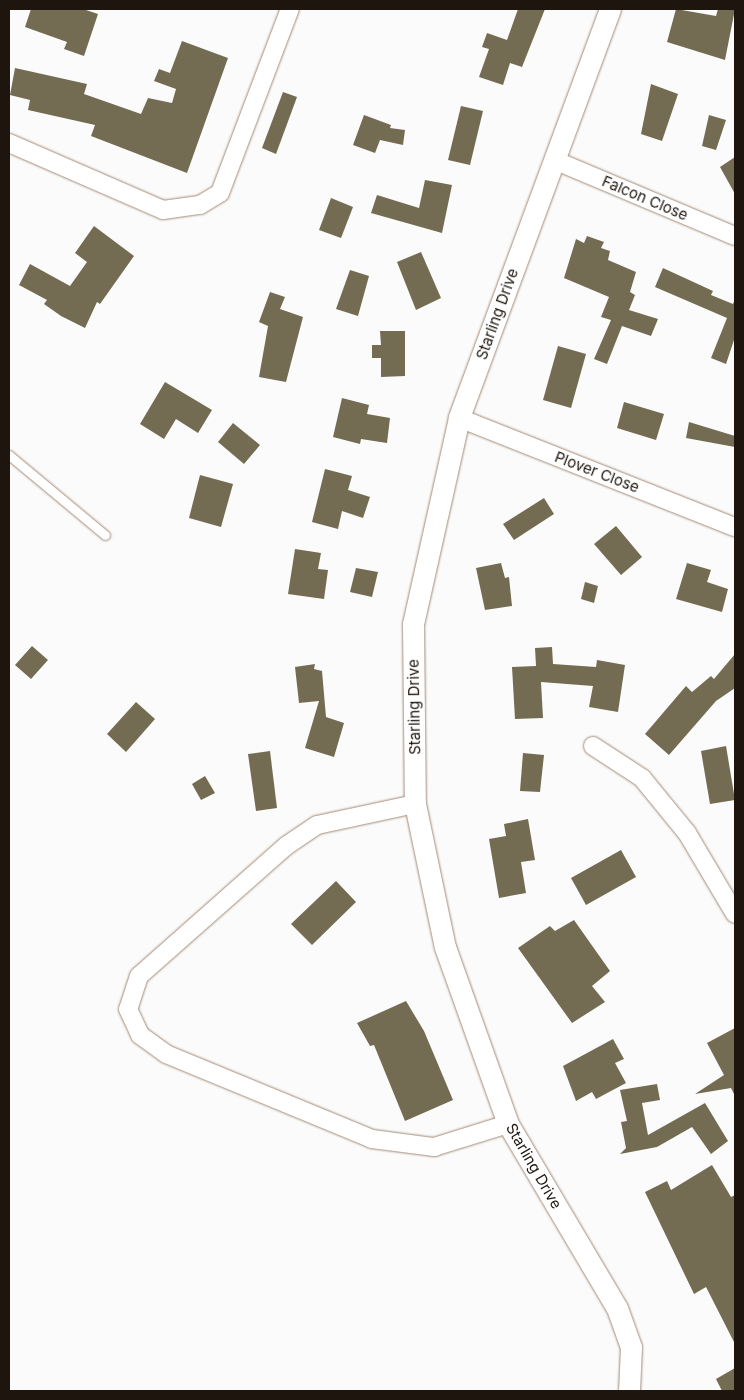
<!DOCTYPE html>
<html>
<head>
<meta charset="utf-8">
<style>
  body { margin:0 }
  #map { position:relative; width:744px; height:1400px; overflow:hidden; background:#fbfbfb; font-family:Inter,sans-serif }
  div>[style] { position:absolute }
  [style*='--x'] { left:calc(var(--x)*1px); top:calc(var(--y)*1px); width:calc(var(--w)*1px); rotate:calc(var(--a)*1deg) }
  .building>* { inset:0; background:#736c52 }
  .roads { filter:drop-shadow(0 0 1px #a28a78) drop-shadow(0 0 1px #a28a78) }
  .service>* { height:9px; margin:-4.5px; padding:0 4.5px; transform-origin:4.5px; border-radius:4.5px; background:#fff }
  .minor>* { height:18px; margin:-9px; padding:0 9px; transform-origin:9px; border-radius:9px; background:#fff }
  .tertiary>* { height:21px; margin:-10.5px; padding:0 10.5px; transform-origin:10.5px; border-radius:10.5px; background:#fff }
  span { translate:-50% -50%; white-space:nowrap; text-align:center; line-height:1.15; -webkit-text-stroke:4px #fff; paint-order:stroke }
  .street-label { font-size:15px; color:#1e150e }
  .frame { position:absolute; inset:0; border:10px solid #1e150e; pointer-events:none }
</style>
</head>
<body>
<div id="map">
  <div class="building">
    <i style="clip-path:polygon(31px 9px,83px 9px,98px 14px,84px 56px,64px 49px,67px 42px,25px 27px)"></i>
    <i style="clip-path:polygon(518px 9px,545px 9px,522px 67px,510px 63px,503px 85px,479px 77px,489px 49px,482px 47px,487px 33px,507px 40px)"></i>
    <i style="clip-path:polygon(676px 9px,716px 16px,718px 9px,735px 9px,725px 60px,667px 42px)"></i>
    <i style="clip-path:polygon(182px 41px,228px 58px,187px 173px,91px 136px,95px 125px,28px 110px,30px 100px,10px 95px,15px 68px,87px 84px,84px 94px,141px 114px,148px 98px,172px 103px,176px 89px,154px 81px,159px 69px,170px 73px)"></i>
    <i style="clip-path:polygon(651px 84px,678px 94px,662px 141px,641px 134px)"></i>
    <i style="clip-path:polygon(283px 92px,297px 97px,276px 154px,262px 148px)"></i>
    <i style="clip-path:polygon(461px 106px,483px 111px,470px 165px,448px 160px)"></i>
    <i style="clip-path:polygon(364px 115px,391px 125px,390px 128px,405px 130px,403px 145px,380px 140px,375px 153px,353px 145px)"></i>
    <i style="clip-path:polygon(709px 115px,726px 120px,716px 150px,702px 146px)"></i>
    <i style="clip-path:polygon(735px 157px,735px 194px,720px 167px)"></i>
    <i style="clip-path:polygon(425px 180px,452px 185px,442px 233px,371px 213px,377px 195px,419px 208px)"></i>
    <i style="clip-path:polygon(331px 198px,353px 207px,341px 238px,319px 230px)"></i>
    <i style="clip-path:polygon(94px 226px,134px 256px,100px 304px,97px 302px,85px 328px,61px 316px,44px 304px,47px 300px,19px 285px,30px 264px,70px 286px,87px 262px,75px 253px)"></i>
    <i style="clip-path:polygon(587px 236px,604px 242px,601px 248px,610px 251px,608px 260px,636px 272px,630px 292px,635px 295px,629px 310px,658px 319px,651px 336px,622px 326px,607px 364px,594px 359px,611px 320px,601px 317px,609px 297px,564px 278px,576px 239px,584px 243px)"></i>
    <i style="clip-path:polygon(421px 252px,441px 298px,416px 310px,397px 262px)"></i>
    <i style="clip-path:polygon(663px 268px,713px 291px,711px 295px,733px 304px,735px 299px,735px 337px,726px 364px,711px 358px,727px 318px,655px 287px)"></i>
    <i style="clip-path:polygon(350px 270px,369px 276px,358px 316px,336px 309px)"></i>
    <i style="clip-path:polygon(270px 292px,285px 297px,280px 309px,303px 317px,286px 382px,259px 377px,268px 326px,259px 322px)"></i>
    <i style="clip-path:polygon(380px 331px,405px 331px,405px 376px,381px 377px,381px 358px,372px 358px,372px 345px,381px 345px)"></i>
    <i style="clip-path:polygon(558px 346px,586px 354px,571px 408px,543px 400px)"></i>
    <i style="clip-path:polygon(165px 382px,212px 410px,198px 433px,176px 419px,164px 439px,140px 424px)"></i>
    <i style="clip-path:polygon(342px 398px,369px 405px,367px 414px,390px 418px,387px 443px,361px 439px,360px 444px,333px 437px)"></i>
    <i style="clip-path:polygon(624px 402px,664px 414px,656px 440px,617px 428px)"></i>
    <i style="clip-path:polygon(689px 422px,735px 436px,735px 447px,686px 438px)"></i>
    <i style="clip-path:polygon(233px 423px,260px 445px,244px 464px,218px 442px)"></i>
    <i style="clip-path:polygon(325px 469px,352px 476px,348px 490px,370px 497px,363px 518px,342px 511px,338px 529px,312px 522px)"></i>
    <i style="clip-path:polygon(200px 475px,233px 484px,221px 527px,189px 518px)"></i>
    <i style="clip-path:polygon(544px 498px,554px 514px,514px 540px,503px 524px)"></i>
    <i style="clip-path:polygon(616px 526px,642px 557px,621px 575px,594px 544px)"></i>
    <i style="clip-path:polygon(295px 549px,321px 553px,318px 569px,328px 570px,324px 599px,288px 594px)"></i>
    <i style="clip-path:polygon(501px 563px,505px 578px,509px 577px,512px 606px,485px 610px,476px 568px)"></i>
    <i style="clip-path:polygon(687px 563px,711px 570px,707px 582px,728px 589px,722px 612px,676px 599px)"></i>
    <i style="clip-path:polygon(356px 568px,378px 572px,372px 597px,350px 592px)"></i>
    <i style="clip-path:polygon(585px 582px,598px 586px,594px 603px,581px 599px)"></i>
    <i style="clip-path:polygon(32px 646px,48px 660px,31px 679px,15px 665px)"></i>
    <i style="clip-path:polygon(552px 647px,553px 664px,596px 667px,597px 660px,625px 665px,618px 712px,589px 707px,593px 686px,541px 682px,543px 718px,515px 719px,512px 667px,536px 666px,535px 648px)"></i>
    <i style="clip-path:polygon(735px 654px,735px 688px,716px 701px,669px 755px,645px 734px,686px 686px,692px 692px,711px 676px,714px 679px)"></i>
    <i style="clip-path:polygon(315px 664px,314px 669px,322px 671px,326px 717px,344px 723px,334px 757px,305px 748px,319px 701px,299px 703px,295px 667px)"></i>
    <i style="clip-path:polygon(136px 702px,155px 719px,126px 752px,107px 734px)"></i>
    <i style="clip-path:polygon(726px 746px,735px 800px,710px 804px,701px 751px)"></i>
    <i style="clip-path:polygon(270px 751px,277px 808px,256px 811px,248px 754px)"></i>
    <i style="clip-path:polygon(523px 753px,544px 755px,540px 792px,520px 791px)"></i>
    <i style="clip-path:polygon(205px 776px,215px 793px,201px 800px,192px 784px)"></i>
    <i style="clip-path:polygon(528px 819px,535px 860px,521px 862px,526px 893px,499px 898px,489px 839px,506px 836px,504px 824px)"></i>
    <i style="clip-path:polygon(621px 850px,636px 877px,586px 905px,571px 878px)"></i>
    <i style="clip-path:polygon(336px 881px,356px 902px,312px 945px,291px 924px)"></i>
    <i style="clip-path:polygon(574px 920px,610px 971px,592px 986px,605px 1002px,572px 1023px,518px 948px,550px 926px,555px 931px)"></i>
    <i style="clip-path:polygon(406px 1001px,424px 1031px,453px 1100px,405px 1121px,374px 1045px,370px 1046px,357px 1023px)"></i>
    <i style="clip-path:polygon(735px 1028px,735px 1096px,731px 1088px,695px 1094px,724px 1075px,707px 1043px)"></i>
    <i style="clip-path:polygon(613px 1039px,624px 1059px,615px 1063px,626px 1083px,596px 1099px,592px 1092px,576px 1101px,563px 1066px)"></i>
    <i style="clip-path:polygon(657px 1084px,660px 1100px,642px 1103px,648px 1135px,705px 1103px,728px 1141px,711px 1154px,692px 1127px,657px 1147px,620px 1154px,626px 1148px,621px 1122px,627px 1121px,620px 1090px)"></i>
    <i style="clip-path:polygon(712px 1165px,731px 1197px,735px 1195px,735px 1344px,706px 1287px,694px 1294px,645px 1192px,667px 1181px,671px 1190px)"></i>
    <i style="clip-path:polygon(735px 1368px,735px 1391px,722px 1391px,716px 1379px)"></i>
  </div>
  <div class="roads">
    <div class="service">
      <i style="--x:9;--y:455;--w:125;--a:39.8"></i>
    </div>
    <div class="minor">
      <i style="--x:9;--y:143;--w:168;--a:23.5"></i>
      <i style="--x:163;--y:210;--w:37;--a:-8"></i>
      <i style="--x:200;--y:205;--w:23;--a:-31"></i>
      <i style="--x:220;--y:193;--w:197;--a:-69.2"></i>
      <i style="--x:554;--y:160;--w:196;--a:22.8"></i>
      <i style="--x:459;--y:418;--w:297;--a:21.6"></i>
      <i style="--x:593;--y:746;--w:59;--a:33.1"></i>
      <i style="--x:642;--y:778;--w:71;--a:50.7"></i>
      <i style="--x:687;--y:833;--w:94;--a:59.3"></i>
      <i style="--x:415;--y:804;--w:100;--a:167.9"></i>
      <i style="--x:317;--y:825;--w:37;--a:146"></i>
      <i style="--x:286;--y:846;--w:196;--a:138.5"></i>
      <i style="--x:139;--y:976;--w:35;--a:108"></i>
      <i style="--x:128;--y:1009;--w:29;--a:65"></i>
      <i style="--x:140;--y:1035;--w:32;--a:36"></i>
      <i style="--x:166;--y:1054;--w:223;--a:22.4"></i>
      <i style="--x:372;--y:1139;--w:63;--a:7.4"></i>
      <i style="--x:434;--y:1147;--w:77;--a:-17.3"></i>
    </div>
    <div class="tertiary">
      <i style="--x:610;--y:9;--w:436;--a:110.3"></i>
      <i style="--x:459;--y:418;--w:211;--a:102.6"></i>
      <i style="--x:413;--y:624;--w:180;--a:89.4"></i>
      <i style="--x:415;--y:804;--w:146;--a:78.2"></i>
      <i style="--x:445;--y:947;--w:188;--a:70.4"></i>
      <i style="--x:508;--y:1124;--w:214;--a:59.4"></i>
      <i style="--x:617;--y:1308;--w:41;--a:70.3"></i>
      <i style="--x:631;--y:1347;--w:44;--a:92.6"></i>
    </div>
  </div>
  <div class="street-label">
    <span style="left:645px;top:198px;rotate:23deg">Falcon Close</span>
    <span style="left:497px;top:314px;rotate:-70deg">Starling Drive</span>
    <span style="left:597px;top:472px;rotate:21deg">Plover Close</span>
    <span style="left:414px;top:707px;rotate:-91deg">Starling Drive</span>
    <span style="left:534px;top:1166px;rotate:60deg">Starling Drive</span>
  </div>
  <div class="frame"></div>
</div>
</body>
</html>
